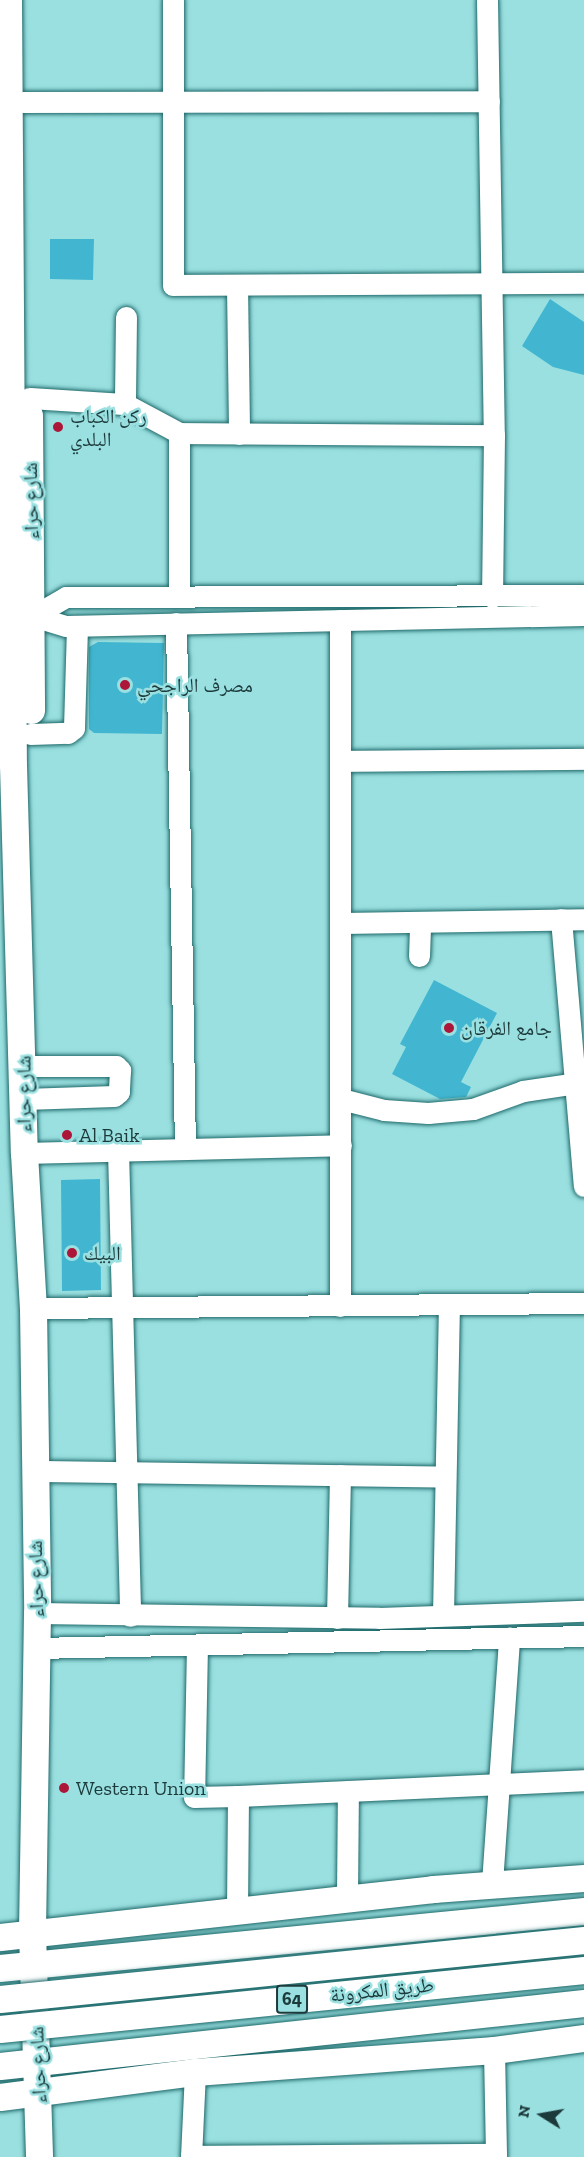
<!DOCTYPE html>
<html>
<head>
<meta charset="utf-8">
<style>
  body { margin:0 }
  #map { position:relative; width:584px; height:2157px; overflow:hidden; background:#9ae0e1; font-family:"Zilla Slab","Noto Naskh Arabic",serif }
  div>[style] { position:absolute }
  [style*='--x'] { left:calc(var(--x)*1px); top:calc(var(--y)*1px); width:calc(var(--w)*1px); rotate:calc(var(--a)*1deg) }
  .building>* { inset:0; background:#42b6d1 }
  .roads { filter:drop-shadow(0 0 2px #1f696a) drop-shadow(0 0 2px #1f696a) }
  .minor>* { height:21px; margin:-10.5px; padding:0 10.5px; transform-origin:10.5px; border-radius:10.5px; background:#fff }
  .major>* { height:27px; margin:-13.5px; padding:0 13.5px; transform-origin:13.5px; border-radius:13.5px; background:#fff }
  .bridges { filter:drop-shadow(0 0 2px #1f696a) drop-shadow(0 0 2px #1f696a) }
  .major-bridge>* { height:27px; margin:-13.5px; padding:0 13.5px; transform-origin:13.5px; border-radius:13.5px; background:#fff }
  .dots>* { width:16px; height:16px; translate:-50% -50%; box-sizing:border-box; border:3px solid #9ae0e1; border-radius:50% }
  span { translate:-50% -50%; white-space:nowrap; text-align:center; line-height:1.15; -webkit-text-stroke:5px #9ae0e1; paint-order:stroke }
  .shield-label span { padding:2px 4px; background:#9ae0e1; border:2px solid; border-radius:4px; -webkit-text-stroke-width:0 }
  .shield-label { font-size:18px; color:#1d3a3b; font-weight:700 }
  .poi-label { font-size:20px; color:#1d3a3b }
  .left { translate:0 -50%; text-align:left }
  .street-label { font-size:20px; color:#1d3a3b }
  .north { position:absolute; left:512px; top:2085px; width:60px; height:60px; -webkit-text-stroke:4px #9ae0e1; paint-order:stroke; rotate:281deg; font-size:16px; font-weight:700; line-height:24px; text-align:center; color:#1d3a3b }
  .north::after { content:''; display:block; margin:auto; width:21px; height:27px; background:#1d3a3b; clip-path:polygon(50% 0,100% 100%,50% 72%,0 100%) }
</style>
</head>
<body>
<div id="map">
  <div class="building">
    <i style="clip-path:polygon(50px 239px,94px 239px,93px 280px,50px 279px)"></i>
    <i style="clip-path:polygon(550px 299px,584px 322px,584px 375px,553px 367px,522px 346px)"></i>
    <i style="clip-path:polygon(98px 642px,164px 643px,162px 734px,94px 733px,89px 729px,89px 647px)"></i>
    <i style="clip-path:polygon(434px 980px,497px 1013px,461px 1082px,471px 1087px,466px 1097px,440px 1099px,392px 1074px,406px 1047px,400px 1044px)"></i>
    <i style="clip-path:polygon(100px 1179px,101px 1290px,62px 1291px,61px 1180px)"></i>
  </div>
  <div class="roads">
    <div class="minor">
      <i style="--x:173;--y:0;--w:285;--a:90"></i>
      <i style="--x:173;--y:285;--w:411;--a:-0.3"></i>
      <i style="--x:487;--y:0;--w:435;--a:89.1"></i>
      <i style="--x:494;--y:435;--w:162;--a:90.7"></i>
      <i style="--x:23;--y:102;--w:466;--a:-0.1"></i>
      <i style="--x:237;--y:285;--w:149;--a:89.2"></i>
      <i style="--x:126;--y:317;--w:87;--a:90.7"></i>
      <i style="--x:125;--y:404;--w:61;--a:28.2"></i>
      <i style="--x:179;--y:433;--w:163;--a:90"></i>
      <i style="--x:29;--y:398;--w:96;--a:3.6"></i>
      <i style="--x:179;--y:433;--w:315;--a:0.4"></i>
      <i style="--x:33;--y:616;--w:38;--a:-30"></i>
      <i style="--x:66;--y:597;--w:518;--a:-0.22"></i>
      <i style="--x:33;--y:616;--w:34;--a:17"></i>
      <i style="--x:66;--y:626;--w:518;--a:-1.22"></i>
      <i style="--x:340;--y:620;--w:686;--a:90"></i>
      <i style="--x:176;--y:623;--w:526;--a:89.02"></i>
      <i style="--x:30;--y:734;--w:38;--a:-2"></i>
      <i style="--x:68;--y:733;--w:8;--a:-40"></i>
      <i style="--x:74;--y:728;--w:102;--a:-88.3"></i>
      <i style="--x:340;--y:761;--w:244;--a:-0.5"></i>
      <i style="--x:561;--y:919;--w:268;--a:85.1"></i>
      <i style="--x:342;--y:923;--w:242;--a:-0.9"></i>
      <i style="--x:419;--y:956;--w:34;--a:-88"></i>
      <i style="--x:24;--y:1066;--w:92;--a:0"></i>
      <i style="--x:116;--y:1066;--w:6;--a:45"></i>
      <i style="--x:120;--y:1070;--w:22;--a:93"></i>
      <i style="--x:119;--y:1092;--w:6;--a:141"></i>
      <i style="--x:114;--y:1096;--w:90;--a:178.1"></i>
      <i style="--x:341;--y:1099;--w:44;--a:14.3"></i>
      <i style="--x:384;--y:1110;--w:44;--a:3.9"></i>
      <i style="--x:428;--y:1113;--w:45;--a:-5.1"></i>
      <i style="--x:473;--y:1109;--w:53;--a:-19.8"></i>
      <i style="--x:523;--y:1091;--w:62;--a:-8.4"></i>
      <i style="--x:118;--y:1150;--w:466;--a:88.5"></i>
      <i style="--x:24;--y:1153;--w:317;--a:-1.4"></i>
      <i style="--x:33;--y:1308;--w:551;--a:-0.52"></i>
      <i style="--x:34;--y:1471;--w:410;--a:0.8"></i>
      <i style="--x:37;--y:1613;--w:342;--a:0.8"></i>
      <i style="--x:379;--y:1618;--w:205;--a:-2"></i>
      <i style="--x:443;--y:1615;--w:310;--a:-88.9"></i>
      <i style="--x:337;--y:1618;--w:143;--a:-88.8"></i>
      <i style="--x:197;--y:1645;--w:152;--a:91.1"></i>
      <i style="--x:194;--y:1797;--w:44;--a:-1.3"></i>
      <i style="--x:238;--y:1796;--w:114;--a:90.5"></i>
      <i style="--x:36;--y:1648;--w:548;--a:-1.25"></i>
      <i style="--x:238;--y:1796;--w:346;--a:-2.6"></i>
      <i style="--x:492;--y:1883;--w:246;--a:-86"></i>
      <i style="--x:347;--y:1898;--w:107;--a:-89.5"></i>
      <i style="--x:494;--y:2050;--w:107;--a:88.9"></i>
      <i style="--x:191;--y:2156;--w:305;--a:-0.4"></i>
      <i style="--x:191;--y:2157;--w:85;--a:-87.3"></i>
    </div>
    <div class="major">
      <i style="--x:8;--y:0;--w:765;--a:89.63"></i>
      <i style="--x:13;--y:765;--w:388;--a:88.4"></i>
      <i style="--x:24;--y:1153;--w:155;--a:86.7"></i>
      <i style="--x:33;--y:1308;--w:305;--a:89.2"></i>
      <i style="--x:37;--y:1613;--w:319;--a:90.9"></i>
      <i style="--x:32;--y:1932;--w:225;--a:88.2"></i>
      <i style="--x:29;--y:415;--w:295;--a:89.6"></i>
      <i style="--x:0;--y:1937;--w:436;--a:-6.3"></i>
      <i style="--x:433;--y:1889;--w:151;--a:-4.2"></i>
      <i style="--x:0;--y:1968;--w:587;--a:-5.57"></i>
      <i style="--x:0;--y:2066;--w:587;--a:-6.16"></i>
      <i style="--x:0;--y:2097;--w:197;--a:-7.3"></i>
      <i style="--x:195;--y:2072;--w:300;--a:-4.2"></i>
      <i style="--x:494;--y:2050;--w:91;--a:-7.6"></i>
    </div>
  </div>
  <div class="bridges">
    <div class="major-bridge">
      <i style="--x:0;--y:1999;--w:587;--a:-5.77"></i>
      <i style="--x:0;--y:2029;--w:587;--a:-5.77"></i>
    </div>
  </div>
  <div class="dots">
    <i style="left:58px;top:427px;background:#ac1638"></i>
    <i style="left:125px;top:685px;background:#ac1638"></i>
    <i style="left:449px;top:1028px;background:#ac1638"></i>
    <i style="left:67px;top:1135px;background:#ac1638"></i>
    <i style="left:72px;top:1253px;background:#ac1638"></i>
    <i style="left:64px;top:1788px;background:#ac1638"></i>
  </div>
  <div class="shield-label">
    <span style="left:292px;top:1999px">64</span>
  </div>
  <div class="poi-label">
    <span class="left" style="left:70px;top:428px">ركن الكباب<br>البلدي</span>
    <span class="left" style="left:137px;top:685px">مصرف الراجحي</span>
    <span class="left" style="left:461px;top:1028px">جامع الفرقان</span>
    <span class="left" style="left:79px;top:1135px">Al Baik</span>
    <span class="left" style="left:84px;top:1253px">البيك</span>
    <span class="left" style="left:76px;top:1788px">Western Union</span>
  </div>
  <div class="street-label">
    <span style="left:31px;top:501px;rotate:-91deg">شارع حراء</span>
    <span style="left:24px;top:1094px;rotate:-90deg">شارع حراء</span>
    <span style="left:36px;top:1579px;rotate:-91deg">شارع حراء</span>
    <span style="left:382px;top:1990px;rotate:-6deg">طريق المكرونة</span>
    <span style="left:38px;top:2065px;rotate:-92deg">شارع حراء</span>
  </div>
  <div class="north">N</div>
</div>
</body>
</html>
